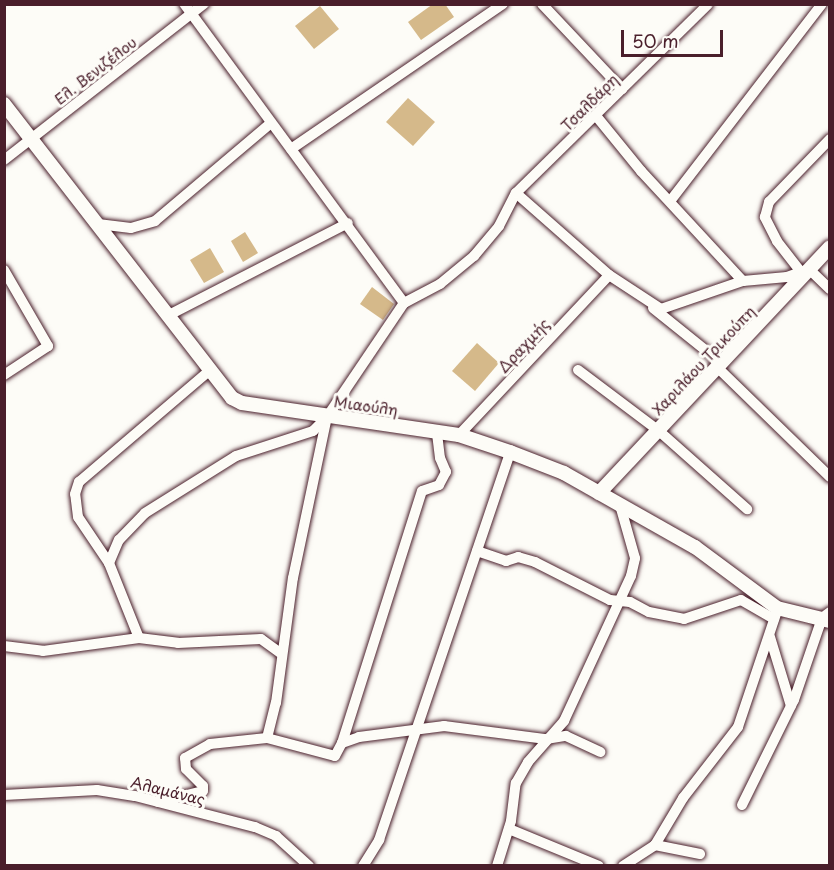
<!DOCTYPE html>
<html>
<head>
<meta charset="utf-8">
<style>
  body { margin:0 }
  #map { position:relative; width:834px; height:870px; overflow:hidden; background:#fdfcf7; font-family:"Playpen Sans",sans-serif }
  div>[style] { position:absolute }
  [style*='--x'] { left:calc(var(--x)*1px); top:calc(var(--y)*1px); width:calc(var(--w)*1px); rotate:calc(var(--a)*1deg) }
  .building>* { inset:0; background:#d5b98a }
  .roads { filter:drop-shadow(0 0 2px #4a1f2b) drop-shadow(0 0 2px #4a1f2b) }
  .minor>* { height:10px; margin:-5px; padding:0 5px; transform-origin:5px; border-radius:5px; background:#fdfcf7 }
  .tertiary>* { height:14px; margin:-7px; padding:0 7px; transform-origin:7px; border-radius:7px; background:#fdfcf7 }
  span { translate:-50% -50%; white-space:nowrap; text-align:center; line-height:1.15; -webkit-text-stroke:6px #fdfcf7; paint-order:stroke }
  .street-label { font-size:15px; color:#4a1f2b }
  .frame { position:absolute; inset:0; border:6px solid #4a1f2b; pointer-events:none }
  .scale { position:absolute; left:621px; top:30px; width:102px; height:27px; box-sizing:border-box; border:3px solid #4a1f2b; border-top:0; padding-left:8px; font-size:18px; line-height:21px; white-space:nowrap; color:#4a1f2b; -webkit-text-stroke:4px #fdfcf7; paint-order:stroke }
</style>
</head>
<body>
<div id="map">
  <div class="building">
    <i style="clip-path:polygon(433px 4px,445px 4px,454px 17px,421px 40px,408px 22px)"></i>
    <i style="clip-path:polygon(320px 6px,339px 29px,314px 49px,295px 26px)"></i>
    <i style="clip-path:polygon(408px 98px,435px 122px,413px 146px,386px 122px)"></i>
    <i style="clip-path:polygon(245px 232px,258px 253px,243px 262px,231px 241px)"></i>
    <i style="clip-path:polygon(210px 248px,224px 272px,204px 283px,190px 260px)"></i>
    <i style="clip-path:polygon(372px 287px,394px 304px,383px 320px,360px 304px)"></i>
    <i style="clip-path:polygon(477px 343px,499px 363px,475px 391px,452px 371px)"></i>
  </div>
  <div class="roads">
    <div class="minor">
      <i style="--x:542;--y:4;--w:117;--a:46.7"></i>
      <i style="--x:597;--y:117;--w:70;--a:50.8"></i>
      <i style="--x:641;--y:171;--w:150;--a:47.2"></i>
      <i style="--x:743;--y:281;--w:44;--a:-5.2"></i>
      <i style="--x:787;--y:277;--w:23;--a:-20"></i>
      <i style="--x:809;--y:269;--w:29;--a:44"></i>
      <i style="--x:291;--y:149;--w:257;--a:-34.4"></i>
      <i style="--x:4;--y:160;--w:254;--a:-38"></i>
      <i style="--x:516;--y:193;--w:124;--a:41.4"></i>
      <i style="--x:609;--y:275;--w:62;--a:33.2"></i>
      <i style="--x:661;--y:309;--w:87;--a:-18.9"></i>
      <i style="--x:671;--y:200;--w:247;--a:-52.4"></i>
      <i style="--x:98;--y:224;--w:33;--a:7"></i>
      <i style="--x:131;--y:228;--w:25;--a:-16"></i>
      <i style="--x:155;--y:221;--w:152;--a:-40.2"></i>
      <i style="--x:4;--y:270;--w:88;--a:59.9"></i>
      <i style="--x:48;--y:346;--w:53;--a:146.6"></i>
      <i style="--x:801;--y:272;--w:39;--a:-128"></i>
      <i style="--x:777;--y:241;--w:27;--a:-117"></i>
      <i style="--x:765;--y:217;--w:16;--a:-75"></i>
      <i style="--x:769;--y:202;--w:88;--a:-45.9"></i>
      <i style="--x:404;--y:303;--w:41;--a:-27.8"></i>
      <i style="--x:440;--y:284;--w:44;--a:-39.5"></i>
      <i style="--x:474;--y:256;--w:39;--a:-50"></i>
      <i style="--x:499;--y:226;--w:37;--a:-63"></i>
      <i style="--x:516;--y:193;--w:269;--a:-44.5"></i>
      <i style="--x:653;--y:308;--w:78;--a:38.8"></i>
      <i style="--x:714;--y:357;--w:13;--a:67"></i>
      <i style="--x:719;--y:369;--w:155;--a:44.2"></i>
      <i style="--x:169;--y:315;--w:201;--a:-27.2"></i>
      <i style="--x:578;--y:370;--w:101;--a:37"></i>
      <i style="--x:659;--y:431;--w:118;--a:41.6"></i>
      <i style="--x:459;--y:435;--w:219;--a:-46.8"></i>
      <i style="--x:477;--y:551;--w:31;--a:19"></i>
      <i style="--x:506;--y:561;--w:13;--a:-18"></i>
      <i style="--x:518;--y:557;--w:18;--a:16"></i>
      <i style="--x:535;--y:562;--w:84;--a:26.9"></i>
      <i style="--x:610;--y:600;--w:20;--a:6"></i>
      <i style="--x:630;--y:602;--w:21;--a:28"></i>
      <i style="--x:649;--y:612;--w:36;--a:11"></i>
      <i style="--x:684;--y:619;--w:60;--a:-18.4"></i>
      <i style="--x:741;--y:600;--w:38;--a:30"></i>
      <i style="--x:109;--y:563;--w:55;--a:-124"></i>
      <i style="--x:78;--y:517;--w:23;--a:-97"></i>
      <i style="--x:75;--y:494;--w:13;--a:-72"></i>
      <i style="--x:79;--y:482;--w:171;--a:-40.5"></i>
      <i style="--x:770;--y:637;--w:72;--a:73.1"></i>
      <i style="--x:139;--y:638;--w:81;--a:-111.8"></i>
      <i style="--x:109;--y:563;--w:25;--a:-67"></i>
      <i style="--x:119;--y:540;--w:37;--a:-46"></i>
      <i style="--x:145;--y:513;--w:107;--a:-32.1"></i>
      <i style="--x:236;--y:456;--w:81;--a:-18"></i>
      <i style="--x:313;--y:431;--w:20;--a:-45"></i>
      <i style="--x:327;--y:417;--w:138;--a:-56"></i>
      <i style="--x:404;--y:303;--w:371;--a:-126.3"></i>
      <i style="--x:4;--y:646;--w:39;--a:7"></i>
      <i style="--x:43;--y:651;--w:97;--a:-7.7"></i>
      <i style="--x:139;--y:638;--w:39;--a:7"></i>
      <i style="--x:178;--y:643;--w:83;--a:-2.8"></i>
      <i style="--x:261;--y:639;--w:26;--a:36"></i>
      <i style="--x:267;--y:738;--w:36;--a:-76"></i>
      <i style="--x:276;--y:703;--w:126;--a:-82.3"></i>
      <i style="--x:293;--y:578;--w:165;--a:-78.1"></i>
      <i style="--x:342;--y:743;--w:264;--a:-72.4"></i>
      <i style="--x:422;--y:491;--w:18;--a:-19"></i>
      <i style="--x:439;--y:485;--w:15;--a:-62"></i>
      <i style="--x:446;--y:472;--w:15;--a:-113"></i>
      <i style="--x:440;--y:458;--w:26;--a:-97"></i>
      <i style="--x:4;--y:795;--w:93;--a:-3.1"></i>
      <i style="--x:97;--y:790;--w:38;--a:9"></i>
      <i style="--x:135;--y:796;--w:124;--a:14.5"></i>
      <i style="--x:255;--y:827;--w:23;--a:23"></i>
      <i style="--x:276;--y:836;--w:45;--a:42.3"></i>
      <i style="--x:158;--y:802;--w:46;--a:-13.7"></i>
      <i style="--x:203;--y:791;--w:5;--a:-90"></i>
      <i style="--x:203;--y:786;--w:24;--a:-135"></i>
      <i style="--x:186;--y:769;--w:11;--a:-95"></i>
      <i style="--x:185;--y:758;--w:29;--a:-29"></i>
      <i style="--x:210;--y:744;--w:57;--a:-6"></i>
      <i style="--x:267;--y:738;--w:70;--a:14.8"></i>
      <i style="--x:335;--y:756;--w:15;--a:-62"></i>
      <i style="--x:342;--y:743;--w:18;--a:-19"></i>
      <i style="--x:359;--y:737;--w:86;--a:-7.4"></i>
      <i style="--x:444;--y:726;--w:103;--a:7.3"></i>
      <i style="--x:546;--y:739;--w:20;--a:-9"></i>
      <i style="--x:566;--y:736;--w:38;--a:25"></i>
      <i style="--x:742;--y:805;--w:117;--a:-63.7"></i>
      <i style="--x:794;--y:700;--w:87;--a:-71.1"></i>
      <i style="--x:822;--y:618;--w:10;--a:-37"></i>
      <i style="--x:509;--y:829;--w:97;--a:22.3"></i>
      <i style="--x:655;--y:845;--w:55;--a:-59.2"></i>
      <i style="--x:683;--y:798;--w:90;--a:-52.2"></i>
      <i style="--x:738;--y:727;--w:119;--a:-71.4"></i>
      <i style="--x:363;--y:866;--w:31;--a:-58"></i>
      <i style="--x:379;--y:840;--w:410;--a:-71.3"></i>
      <i style="--x:497;--y:866;--w:47;--a:-72.7"></i>
      <i style="--x:511;--y:821;--w:38;--a:-83"></i>
      <i style="--x:516;--y:783;--w:24;--a:-60"></i>
      <i style="--x:528;--y:762;--w:55;--a:-48.7"></i>
      <i style="--x:564;--y:721;--w:160;--a:-65.2"></i>
      <i style="--x:631;--y:576;--w:18;--a:-77"></i>
      <i style="--x:635;--y:558;--w:55;--a:-105.8"></i>
      <i style="--x:623;--y:866;--w:38;--a:-33"></i>
      <i style="--x:655;--y:845;--w:46;--a:11.3"></i>
    </div>
    <div class="tertiary">
      <i style="--x:4;--y:104;--w:372;--a:52.2"></i>
      <i style="--x:232;--y:398;--w:11;--a:27"></i>
      <i style="--x:242;--y:403;--w:219;--a:8.4"></i>
      <i style="--x:459;--y:435;--w:54;--a:18.4"></i>
      <i style="--x:510;--y:452;--w:58;--a:21.3"></i>
      <i style="--x:564;--y:473;--w:150;--a:29.5"></i>
      <i style="--x:695;--y:547;--w:102;--a:36.6"></i>
      <i style="--x:777;--y:608;--w:55;--a:13.8"></i>
      <i style="--x:599;--y:493;--w:337;--a:-46.8"></i>
    </div>
  </div>
  <div class="street-label">
    <span style="left:95px;top:70px;rotate:-38deg">Ελ. Βενιζέλου</span>
    <span style="left:589px;top:102px;rotate:-45deg">Τσαλδάρη</span>
    <span style="left:523px;top:345px;rotate:-47deg">Δραχμής</span>
    <span style="left:703px;top:360px;rotate:-47deg">Χαριλάου Τρικούπη</span>
    <span style="left:366px;top:405px;rotate:8deg">Μιαούλη</span>
    <span style="left:168px;top:790px;rotate:14deg">Αλαμάνας</span>
  </div>
  <div class="frame"></div>
  <div class="scale">50 m</div>
</div>
</body>
</html>
